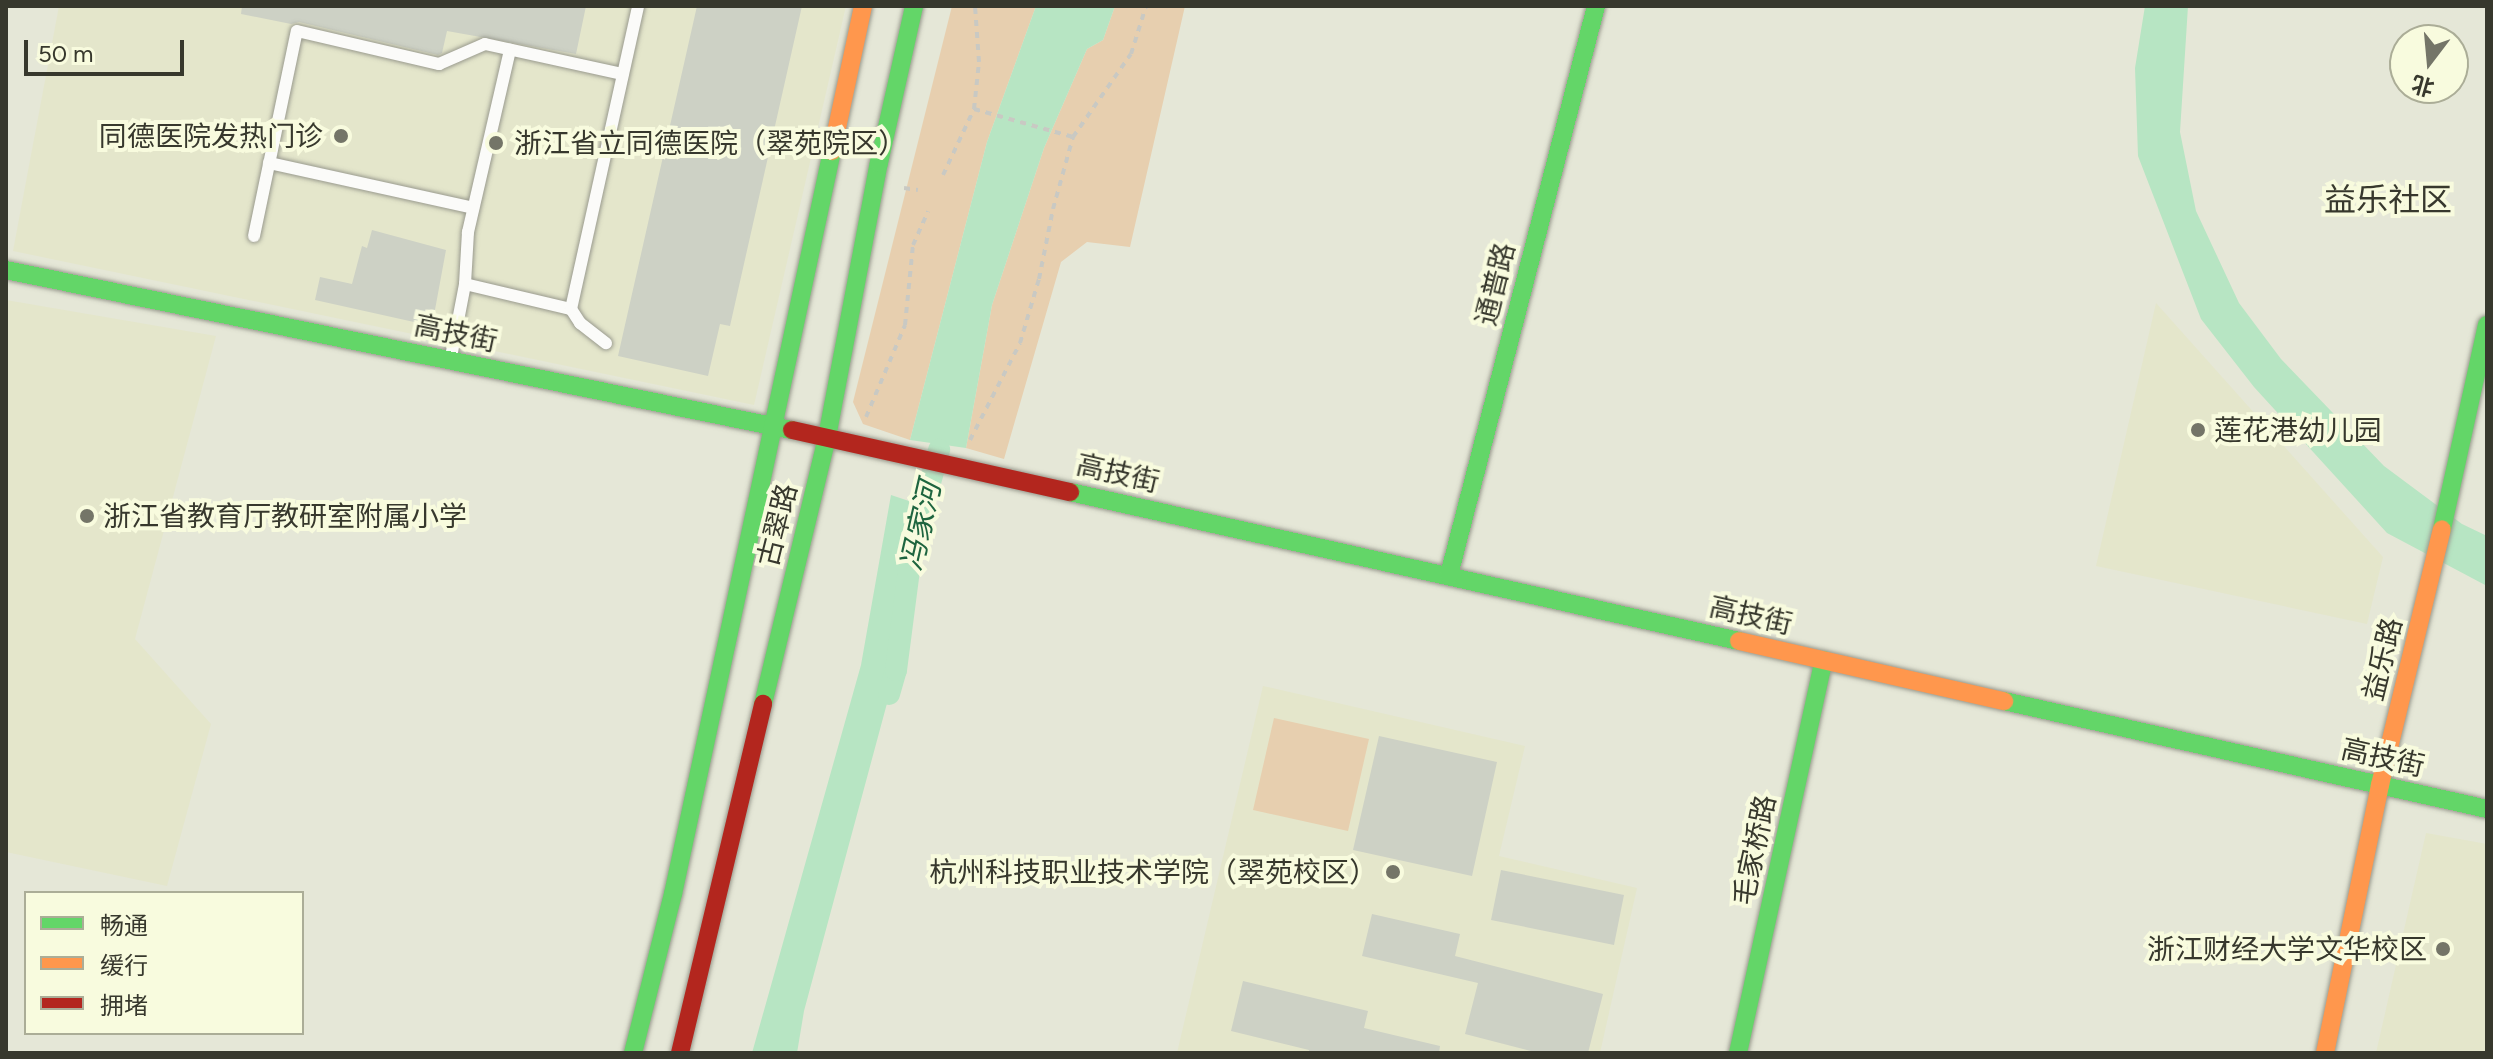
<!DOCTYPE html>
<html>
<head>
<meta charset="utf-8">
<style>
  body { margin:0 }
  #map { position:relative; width:2493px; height:1059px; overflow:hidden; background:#e5e7d7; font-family:Figtree,"Noto Sans SC",sans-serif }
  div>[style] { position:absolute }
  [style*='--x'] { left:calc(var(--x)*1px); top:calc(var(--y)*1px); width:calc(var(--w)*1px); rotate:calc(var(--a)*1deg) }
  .built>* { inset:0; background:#e4e6cb }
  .green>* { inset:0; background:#e7cfaf }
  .water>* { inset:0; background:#b7e5c3 }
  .canal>* { height:22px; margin:-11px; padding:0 11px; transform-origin:11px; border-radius:11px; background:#b7e5c3 }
  .building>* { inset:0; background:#cdd1c5 }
  .path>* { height:4px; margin-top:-2px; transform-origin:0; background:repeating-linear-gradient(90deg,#c9c9c3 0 6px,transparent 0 12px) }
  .roads { filter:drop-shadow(0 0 2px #999a8e) drop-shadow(0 0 2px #999a8e) }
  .lane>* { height:12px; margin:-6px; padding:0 6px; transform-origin:6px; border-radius:6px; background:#fbfbf9 }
  .fast>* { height:18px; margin:-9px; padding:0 9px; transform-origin:9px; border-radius:9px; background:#63d668 }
  .slow>* { height:18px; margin:-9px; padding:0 9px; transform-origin:9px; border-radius:9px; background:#ff974d }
  .jam>* { height:18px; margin:-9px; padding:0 9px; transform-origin:9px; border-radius:9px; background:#b3261e }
  .dots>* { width:22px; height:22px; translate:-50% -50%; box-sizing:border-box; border:4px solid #f8fbde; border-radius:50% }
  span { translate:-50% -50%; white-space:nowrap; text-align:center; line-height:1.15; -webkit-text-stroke:8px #f8fbde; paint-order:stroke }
  .poi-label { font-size:28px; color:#37382d }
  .right { translate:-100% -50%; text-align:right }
  .left { translate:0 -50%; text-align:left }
  .street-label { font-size:28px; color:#37382d }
  .water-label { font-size:30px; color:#1e653f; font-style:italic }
  .quarter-label { font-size:32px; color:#37382d }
  .frame { position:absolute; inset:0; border:8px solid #37382d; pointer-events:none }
  .legend { position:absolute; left:24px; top:891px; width:280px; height:144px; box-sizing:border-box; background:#f8fbde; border:2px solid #abad97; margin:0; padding:10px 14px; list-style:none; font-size:24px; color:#37382d }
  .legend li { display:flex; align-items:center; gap:16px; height:40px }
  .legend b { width:40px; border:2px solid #abad97 }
  .north { position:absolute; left:2389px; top:24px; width:80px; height:80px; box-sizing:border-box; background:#f8fbde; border:2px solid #abad97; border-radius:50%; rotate:196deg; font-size:22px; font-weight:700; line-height:32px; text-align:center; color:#37382d }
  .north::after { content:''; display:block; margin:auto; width:28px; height:36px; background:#747568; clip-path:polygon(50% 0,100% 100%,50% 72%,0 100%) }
  .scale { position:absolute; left:24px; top:40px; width:160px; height:36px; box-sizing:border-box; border:4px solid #37382d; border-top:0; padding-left:10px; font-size:24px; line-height:28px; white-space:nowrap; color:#37382d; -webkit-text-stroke:6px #f8fbde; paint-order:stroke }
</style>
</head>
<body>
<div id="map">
  <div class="built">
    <i style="clip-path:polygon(59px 6px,846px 6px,754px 405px,13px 251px)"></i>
    <i style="clip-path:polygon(6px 300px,216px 336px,135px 639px,211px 724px,167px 886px,6px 852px)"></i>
    <i style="clip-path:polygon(2156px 303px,2383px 557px,2367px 624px,2096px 566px)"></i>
    <i style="clip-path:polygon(1263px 686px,1525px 746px,1499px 856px,1637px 888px,1600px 1053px,1177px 1053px)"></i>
    <i style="clip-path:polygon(2426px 833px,2487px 844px,2487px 1053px,2376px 1053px)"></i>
  </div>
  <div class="green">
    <i style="clip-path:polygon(952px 6px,1036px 6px,987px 142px,910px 440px,863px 424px,853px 402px)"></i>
    <i style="clip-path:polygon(1115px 6px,1185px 6px,1130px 247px,1087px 242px,1061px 262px,1004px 459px,966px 448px,992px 305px,1044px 148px,1087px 49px,1103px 40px)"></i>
    <i style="clip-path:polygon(1274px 718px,1369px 739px,1348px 831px,1253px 810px)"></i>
  </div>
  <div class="water">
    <i style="clip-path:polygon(1036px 6px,1115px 6px,1103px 40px,1087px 49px,1044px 148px,992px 305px,966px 448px,910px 440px,987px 142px)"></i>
    <i style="clip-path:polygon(2145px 6px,2188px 6px,2180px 132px,2196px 211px,2239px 303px,2281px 359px,2384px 466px,2462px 524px,2487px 536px,2487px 586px,2387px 533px,2254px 387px,2201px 319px,2138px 156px,2135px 68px)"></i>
    <i style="clip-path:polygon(891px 495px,924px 506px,912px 547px,896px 670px,804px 1011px,797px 1053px,752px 1053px,861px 665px)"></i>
  </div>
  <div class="canal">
    <i style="--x:889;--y:694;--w:25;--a:-74"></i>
    <i style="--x:896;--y:670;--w:124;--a:-82.6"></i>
    <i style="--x:912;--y:547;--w:101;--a:-74.4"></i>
  </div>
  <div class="building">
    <i style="clip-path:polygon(242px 6px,586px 6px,576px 54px,447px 31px,442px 53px,438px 55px,299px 22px,291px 24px,241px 14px)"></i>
    <i style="clip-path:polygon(697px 6px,802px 6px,730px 326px,720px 324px,708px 376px,618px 356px)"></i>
    <i style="clip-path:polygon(372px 230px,446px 250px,432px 326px,315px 300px,320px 277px,352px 284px,362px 246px,367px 248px)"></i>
    <i style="clip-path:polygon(1379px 736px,1497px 762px,1472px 876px,1353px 850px)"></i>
    <i style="clip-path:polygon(1501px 870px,1624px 895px,1614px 945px,1491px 920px)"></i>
    <i style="clip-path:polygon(1372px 914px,1460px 934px,1455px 956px,1603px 994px,1588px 1053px,1539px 1053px,1465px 1034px,1478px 983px,1362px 956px)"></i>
    <i style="clip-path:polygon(1243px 981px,1368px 1011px,1364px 1028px,1440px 1046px,1439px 1053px,1309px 1053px,1309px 1050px,1231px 1031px)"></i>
  </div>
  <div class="path">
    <i style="--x:974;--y:109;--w:103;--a:15.8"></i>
    <i style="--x:943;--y:175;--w:73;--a:-64.8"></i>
    <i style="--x:974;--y:109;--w:47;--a:-83.9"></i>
    <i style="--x:979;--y:62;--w:56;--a:-94.1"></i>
    <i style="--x:904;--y:188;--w:14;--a:8"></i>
    <i style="--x:866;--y:417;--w:100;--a:-67"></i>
    <i style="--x:905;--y:325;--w:80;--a:-84.3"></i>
    <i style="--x:913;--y:245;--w:37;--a:-66"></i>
    <i style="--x:970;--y:440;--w:109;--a:-62.7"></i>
    <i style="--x:1020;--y:343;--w:67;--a:-73.5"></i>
    <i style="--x:1039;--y:279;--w:71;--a:-78.7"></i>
    <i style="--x:1053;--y:209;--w:75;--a:-74.5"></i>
    <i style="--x:1073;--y:137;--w:101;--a:-55.1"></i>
    <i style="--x:1131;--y:54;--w:50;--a:-72.6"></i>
  </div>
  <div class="roads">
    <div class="lane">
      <i style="--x:269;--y:163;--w:209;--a:12.4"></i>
      <i style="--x:254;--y:236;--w:209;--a:-78.2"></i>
      <i style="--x:297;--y:31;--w:146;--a:13.1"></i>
      <i style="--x:439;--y:64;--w:50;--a:-23.5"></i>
      <i style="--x:485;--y:44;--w:141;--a:12.3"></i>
      <i style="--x:465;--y:284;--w:109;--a:13.3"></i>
      <i style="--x:571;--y:309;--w:17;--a:57"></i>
      <i style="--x:580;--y:323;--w:33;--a:38"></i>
      <i style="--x:571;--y:309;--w:310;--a:-77.5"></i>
      <i style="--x:451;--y:357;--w:74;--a:-79.1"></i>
      <i style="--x:465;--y:284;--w:52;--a:-86.7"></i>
      <i style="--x:468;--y:232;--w:187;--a:-77"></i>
    </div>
    <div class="fast">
      <i style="--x:6;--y:270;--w:802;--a:11.51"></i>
      <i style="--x:1070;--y:492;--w:685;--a:12.56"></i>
      <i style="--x:2442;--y:529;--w:209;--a:-77.6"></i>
      <i style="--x:1449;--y:575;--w:588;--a:-75.51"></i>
      <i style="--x:2004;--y:701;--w:495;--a:12.6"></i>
      <i style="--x:763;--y:704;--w:275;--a:-76.5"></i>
      <i style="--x:827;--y:437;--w:279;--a:-79.3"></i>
      <i style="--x:879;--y:163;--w:161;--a:-77.4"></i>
      <i style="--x:633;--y:1053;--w:164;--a:-75.9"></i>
      <i style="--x:673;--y:894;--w:760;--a:-77.92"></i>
      <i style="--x:1738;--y:1053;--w:402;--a:-77.7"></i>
    </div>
    <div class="slow">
      <i style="--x:832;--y:151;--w:148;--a:-77.9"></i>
      <i style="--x:1739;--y:641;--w:272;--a:12.8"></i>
      <i style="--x:2325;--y:1053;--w:274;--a:-78.4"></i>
      <i style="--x:2380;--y:785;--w:263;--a:-76.4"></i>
    </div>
    <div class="jam">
      <i style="--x:792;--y:430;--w:285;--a:12.6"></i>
      <i style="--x:680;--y:1053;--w:359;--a:-76.6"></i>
    </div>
  </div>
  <div class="dots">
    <i style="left:341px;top:136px;background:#747568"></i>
    <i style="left:496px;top:143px;background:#747568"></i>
    <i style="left:2198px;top:430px;background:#747568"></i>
    <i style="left:87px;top:516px;background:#747568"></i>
    <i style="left:1393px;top:872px;background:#747568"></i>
    <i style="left:2443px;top:949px;background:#747568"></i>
  </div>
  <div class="poi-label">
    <span class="right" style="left:323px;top:136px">同德医院发热门诊</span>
    <span class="left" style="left:514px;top:143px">浙江省立同德医院（翠苑院区）</span>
    <span class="left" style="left:2214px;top:430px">莲花港幼儿园</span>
    <span class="left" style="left:103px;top:516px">浙江省教育厅教研室附属小学</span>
    <span class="right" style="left:1377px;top:872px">杭州科技职业技术学院（翠苑校区）</span>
    <span class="right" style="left:2427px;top:949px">浙江财经大学文华校区</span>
  </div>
  <div class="street-label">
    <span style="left:1495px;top:284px;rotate:-76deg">通普路</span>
    <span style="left:456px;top:333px;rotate:12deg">高技街</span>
    <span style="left:1118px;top:473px;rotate:13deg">高技街</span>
    <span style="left:777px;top:525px;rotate:-76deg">古翠路</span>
    <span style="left:1751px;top:615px;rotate:13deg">高技街</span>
    <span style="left:2382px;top:659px;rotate:-76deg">益乐路</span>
    <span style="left:2383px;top:757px;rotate:13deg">高技街</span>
    <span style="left:1754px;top:850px;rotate:-78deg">毛家桥路</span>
  </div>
  <div class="water-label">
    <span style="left:921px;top:526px;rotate:-77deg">冯家河</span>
  </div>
  <div class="quarter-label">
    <span style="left:2388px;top:200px">益乐社区</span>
  </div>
  <div class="frame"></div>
  <ul class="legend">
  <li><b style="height:10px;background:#63d668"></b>畅通</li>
  <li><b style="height:10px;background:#ff974d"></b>缓行</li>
  <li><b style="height:10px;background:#b3261e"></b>拥堵</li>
  </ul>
  <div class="north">北</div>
  <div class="scale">50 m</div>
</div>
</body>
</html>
